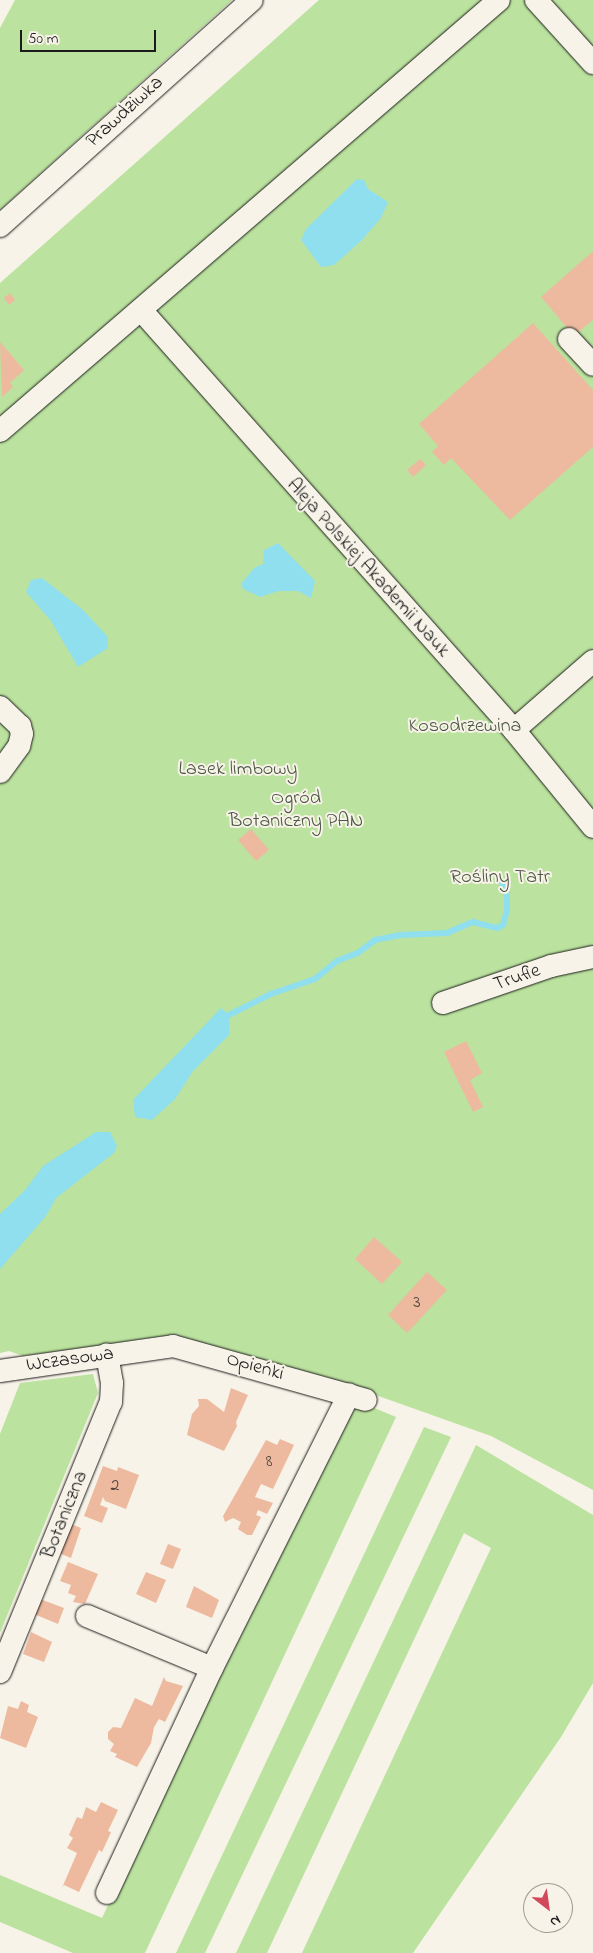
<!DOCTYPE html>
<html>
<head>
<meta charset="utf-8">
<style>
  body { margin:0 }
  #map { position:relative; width:593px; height:1953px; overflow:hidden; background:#f7f3e8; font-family:"Indie Flower",sans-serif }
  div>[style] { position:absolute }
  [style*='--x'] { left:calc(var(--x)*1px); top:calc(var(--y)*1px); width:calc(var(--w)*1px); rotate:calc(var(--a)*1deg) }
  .green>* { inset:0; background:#bbe29e }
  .water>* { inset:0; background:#90dfee }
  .stream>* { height:5.5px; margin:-2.75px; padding:0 2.75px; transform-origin:2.75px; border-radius:2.75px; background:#90dfee }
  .building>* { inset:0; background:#edba9f }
  .roads { filter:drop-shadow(0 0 1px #1c1c1c) drop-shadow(0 0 1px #1c1c1c) }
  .minor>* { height:22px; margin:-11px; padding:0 11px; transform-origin:11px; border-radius:11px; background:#f7f3e8 }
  span { translate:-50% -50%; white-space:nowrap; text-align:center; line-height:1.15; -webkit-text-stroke:4px #f7f3e8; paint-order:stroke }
  .number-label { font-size:18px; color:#50443d }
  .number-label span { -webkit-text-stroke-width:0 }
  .street-label { font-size:20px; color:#1c1c1c }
  .park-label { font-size:20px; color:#4c5743 }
  .north { position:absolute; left:523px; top:1883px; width:50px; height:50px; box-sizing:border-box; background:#f7f3e8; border:1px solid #9f9d96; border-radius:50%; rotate:150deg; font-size:14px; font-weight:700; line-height:20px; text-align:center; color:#1c1c1c }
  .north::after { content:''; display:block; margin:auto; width:18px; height:22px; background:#d1495b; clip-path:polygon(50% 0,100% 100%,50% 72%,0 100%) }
  .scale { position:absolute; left:20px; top:30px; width:136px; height:22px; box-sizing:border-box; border:2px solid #1c1c1c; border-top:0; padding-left:6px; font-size:15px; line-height:18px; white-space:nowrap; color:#1c1c1c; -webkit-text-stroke:4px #f7f3e8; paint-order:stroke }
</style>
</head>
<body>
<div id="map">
  <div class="green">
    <i style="clip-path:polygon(15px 0,232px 0,0 210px,0 28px)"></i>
    <i style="clip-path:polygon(319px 0,593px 0,593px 1490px,491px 1436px,370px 1393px,176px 1337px,23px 1356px,9px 1351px,0 1353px,0 283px)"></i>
    <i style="clip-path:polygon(93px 1374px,98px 1393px,0 1633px,0 1434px,20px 1383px)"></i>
    <i style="clip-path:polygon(355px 1406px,372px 1407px,396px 1417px,145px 1953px,73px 1953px,0 1922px,0 1875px,102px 1918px,213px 1681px)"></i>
    <i style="clip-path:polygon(424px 1427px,451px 1437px,205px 1953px,176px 1953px)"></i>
    <i style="clip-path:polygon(476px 1445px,593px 1515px,593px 1683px,561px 1737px,413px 1953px,302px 1953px,491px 1548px,464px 1533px,267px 1953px,236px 1953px)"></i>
  </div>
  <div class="water">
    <i style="clip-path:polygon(357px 179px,364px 180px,368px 189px,388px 202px,381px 218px,362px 240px,334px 265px,321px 267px,301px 240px,306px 229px)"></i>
    <i style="clip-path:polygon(278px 543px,315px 581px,311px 598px,298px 591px,279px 591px,260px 597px,243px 589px,241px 584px,254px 568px,263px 564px,264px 550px)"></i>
    <i style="clip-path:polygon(42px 578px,83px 610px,108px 637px,108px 648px,78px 667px,51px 621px,26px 592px,31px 580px)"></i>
    <i style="clip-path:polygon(221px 1008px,229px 1015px,229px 1035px,193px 1071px,175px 1099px,152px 1120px,135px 1117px,133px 1100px)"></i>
    <i style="clip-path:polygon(96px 1132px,110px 1132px,117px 1146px,114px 1153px,56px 1198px,46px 1216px,0 1269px,0 1214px,25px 1190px,43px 1166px)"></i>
  </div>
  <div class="stream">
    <i style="--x:229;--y:1015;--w:47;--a:-26.6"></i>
    <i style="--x:271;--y:994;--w:46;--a:-18.8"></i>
    <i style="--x:315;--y:979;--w:28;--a:-39"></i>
    <i style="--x:337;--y:961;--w:22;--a:-21"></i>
    <i style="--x:358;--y:953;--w:21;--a:-37"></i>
    <i style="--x:375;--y:940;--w:25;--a:-11"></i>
    <i style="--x:400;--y:935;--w:47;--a:-2.4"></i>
    <i style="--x:447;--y:933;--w:28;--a:-23"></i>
    <i style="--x:473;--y:922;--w:25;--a:14"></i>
    <i style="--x:497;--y:928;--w:7;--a:-27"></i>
    <i style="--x:503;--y:925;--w:16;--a:-75"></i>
    <i style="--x:507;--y:910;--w:16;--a:-90"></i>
    <i style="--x:507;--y:894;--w:18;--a:-117"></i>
  </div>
  <div class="building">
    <i style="clip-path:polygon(593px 251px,593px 320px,574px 336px,541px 297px)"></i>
    <i style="clip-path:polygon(10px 293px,15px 300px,9px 305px,4px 298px)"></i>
    <i style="clip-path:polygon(533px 323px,593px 390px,593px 447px,510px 520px,451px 458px,444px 465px,432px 452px,438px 446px,419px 424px)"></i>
    <i style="clip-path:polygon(0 342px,24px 370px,10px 383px,13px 387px,2px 397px)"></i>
    <i style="clip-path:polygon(420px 459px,426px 465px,413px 477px,407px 470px)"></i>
    <i style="clip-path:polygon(251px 829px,269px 850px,256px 861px,238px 840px)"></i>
    <i style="clip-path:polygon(466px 1041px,482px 1073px,470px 1080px,483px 1107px,473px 1112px,444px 1052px)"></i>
    <i style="clip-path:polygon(374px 1237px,402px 1262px,382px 1284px,355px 1259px)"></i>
    <i style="clip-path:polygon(427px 1272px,447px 1290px,407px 1333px,388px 1315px)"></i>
    <i style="clip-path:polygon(231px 1388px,248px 1395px,236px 1422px,237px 1426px,224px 1451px,187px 1435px,192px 1414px,199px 1406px,198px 1399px,207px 1399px,224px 1412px)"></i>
    <i style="clip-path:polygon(280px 1439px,294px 1445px,273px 1489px,261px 1484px,255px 1497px,273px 1503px,267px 1514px,258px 1510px,256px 1515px,261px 1517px,252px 1535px,247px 1535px,238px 1529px,241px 1522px,233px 1518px,225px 1522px,223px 1516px,266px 1440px,277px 1445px)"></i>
    <i style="clip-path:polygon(103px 1466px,117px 1471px,118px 1467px,139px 1475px,126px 1509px,105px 1501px,103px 1497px,100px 1505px,108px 1508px,102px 1523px,84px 1516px)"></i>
    <i style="clip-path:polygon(71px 1524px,81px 1528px,71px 1558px,59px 1553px)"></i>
    <i style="clip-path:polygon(168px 1544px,181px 1549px,173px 1569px,160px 1564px)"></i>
    <i style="clip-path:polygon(68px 1562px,98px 1574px,85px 1604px,73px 1602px,76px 1596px,68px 1593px,71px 1585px,60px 1581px)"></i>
    <i style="clip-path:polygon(146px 1572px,166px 1580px,156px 1603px,136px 1594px)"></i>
    <i style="clip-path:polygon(194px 1586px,219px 1600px,212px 1618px,186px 1607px)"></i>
    <i style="clip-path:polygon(40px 1599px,64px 1608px,58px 1624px,34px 1614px)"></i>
    <i style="clip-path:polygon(31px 1632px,52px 1642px,44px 1662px,23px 1654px)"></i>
    <i style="clip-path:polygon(164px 1677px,166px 1681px,183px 1686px,165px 1722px,159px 1719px,154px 1727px,151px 1743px,137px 1767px,115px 1757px,117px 1754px,110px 1751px,114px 1744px,108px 1739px,108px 1732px,113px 1727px,121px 1728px,135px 1698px,152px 1706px)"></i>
    <i style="clip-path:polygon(21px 1701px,29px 1705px,27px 1712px,38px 1717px,26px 1748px,0 1738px,8px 1706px,18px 1709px)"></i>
    <i style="clip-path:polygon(101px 1802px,118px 1810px,108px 1831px,111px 1832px,108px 1839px,102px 1852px,99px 1850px,79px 1892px,64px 1885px,62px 1888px,77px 1853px,67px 1848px,73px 1838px,69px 1835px,77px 1817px,82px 1819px,86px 1807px,96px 1812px)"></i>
  </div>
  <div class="roads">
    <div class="minor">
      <i style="--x:536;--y:0;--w:85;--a:47.9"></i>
      <i style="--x:0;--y:226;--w:338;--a:-41.9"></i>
      <i style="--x:141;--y:310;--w:562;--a:48.39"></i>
      <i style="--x:514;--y:730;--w:125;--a:50.8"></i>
      <i style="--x:569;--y:339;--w:35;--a:47"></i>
      <i style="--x:0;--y:431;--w:659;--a:-40.82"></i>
      <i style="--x:0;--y:707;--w:28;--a:44"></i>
      <i style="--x:20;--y:726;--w:8;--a:76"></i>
      <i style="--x:22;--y:734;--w:12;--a:104"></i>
      <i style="--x:19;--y:746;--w:32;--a:126"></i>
      <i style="--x:514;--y:730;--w:105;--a:-41.1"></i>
      <i style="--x:443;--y:1003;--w:114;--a:-18.9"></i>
      <i style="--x:551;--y:966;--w:43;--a:-12.1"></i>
      <i style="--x:0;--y:1371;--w:175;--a:-8.2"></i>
      <i style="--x:173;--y:1346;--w:200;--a:15.6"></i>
      <i style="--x:87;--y:1616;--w:135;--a:22.6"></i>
      <i style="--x:0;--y:1672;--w:292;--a:-67.7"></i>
      <i style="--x:111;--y:1402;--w:19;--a:-87"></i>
      <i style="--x:112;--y:1383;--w:29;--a:-100"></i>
      <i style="--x:107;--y:1893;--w:248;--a:-65"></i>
      <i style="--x:212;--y:1668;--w:306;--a:-63.4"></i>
    </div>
  </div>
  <div class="number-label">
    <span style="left:417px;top:1303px">3</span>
    <span style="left:269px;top:1462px">8</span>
    <span style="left:115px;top:1486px">2</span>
  </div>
  <div class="street-label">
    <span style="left:125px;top:112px;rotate:-42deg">Prawdziwka</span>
    <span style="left:368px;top:568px;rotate:48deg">Aleja Polskiej Akademii Nauk</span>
    <span style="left:517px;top:978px;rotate:-19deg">Trufle</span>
    <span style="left:70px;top:1360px;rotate:-8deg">Wczasowa</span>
    <span style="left:255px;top:1367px;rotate:16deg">Opieńki</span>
    <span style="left:65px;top:1515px;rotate:-68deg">Botaniczna</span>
  </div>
  <div class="park-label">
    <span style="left:465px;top:726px">Kosodrzewina</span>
    <span style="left:238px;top:769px">Lasek limbowy</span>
    <span style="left:296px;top:810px">Ogród<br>Botaniczny PAN</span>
    <span style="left:500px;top:877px">Rośliny Tatr</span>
  </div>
  <div class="north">N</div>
  <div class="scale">50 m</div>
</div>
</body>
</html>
